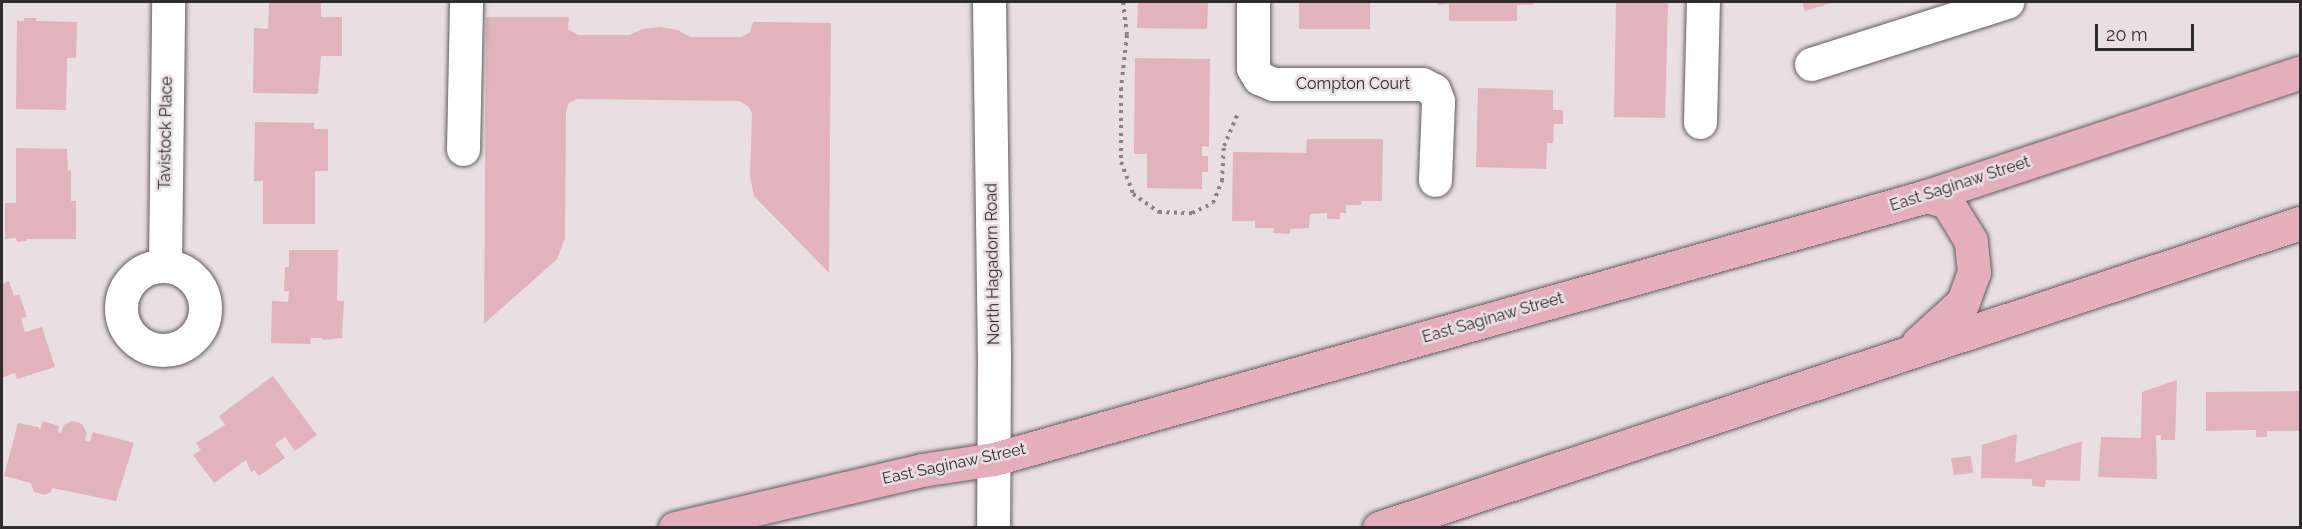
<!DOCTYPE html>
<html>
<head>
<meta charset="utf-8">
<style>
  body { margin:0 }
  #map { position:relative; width:2302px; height:529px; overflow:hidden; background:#e9dfe2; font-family:Raleway,sans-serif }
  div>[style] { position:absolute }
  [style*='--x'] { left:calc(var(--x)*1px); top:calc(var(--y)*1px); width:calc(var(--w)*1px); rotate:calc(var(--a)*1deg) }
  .building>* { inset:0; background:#e0b3be }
  .path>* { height:4px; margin-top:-2px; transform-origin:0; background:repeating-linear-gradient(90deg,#8a8385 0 3px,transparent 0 7.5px) }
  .roads { filter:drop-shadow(0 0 2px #625b5c) drop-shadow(0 0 2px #625b5c) }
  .minor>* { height:33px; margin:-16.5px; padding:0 16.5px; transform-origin:16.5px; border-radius:16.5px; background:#fff }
  .minor>.ring { margin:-16.5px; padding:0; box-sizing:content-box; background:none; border:33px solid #fff; border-radius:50% }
  .major>* { height:33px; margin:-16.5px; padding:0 16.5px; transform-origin:16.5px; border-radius:16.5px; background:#e5aebe }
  span { translate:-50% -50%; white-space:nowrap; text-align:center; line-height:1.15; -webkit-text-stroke:5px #e9dfe2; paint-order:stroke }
  .street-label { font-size:16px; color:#302c2d }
  .frame { position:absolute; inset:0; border:3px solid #302c2d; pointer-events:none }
  .scale { position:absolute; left:2095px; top:24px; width:99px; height:27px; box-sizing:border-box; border:3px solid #302c2d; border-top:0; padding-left:8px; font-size:18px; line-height:21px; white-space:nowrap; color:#302c2d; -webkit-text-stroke:4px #e9dfe2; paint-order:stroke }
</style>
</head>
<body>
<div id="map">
  <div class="building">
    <i style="clip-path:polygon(269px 2px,321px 2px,321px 17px,342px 17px,342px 56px,321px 56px,318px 94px,253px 93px,254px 28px,268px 29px)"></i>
    <i style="clip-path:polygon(1138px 2px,1208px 2px,1207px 29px,1137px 28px)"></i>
    <i style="clip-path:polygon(1299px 2px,1370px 2px,1370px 29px,1299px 29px)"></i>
    <i style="clip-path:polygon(1437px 2px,1533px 2px,1533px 5px,1517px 5px,1517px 21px,1449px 21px,1449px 4px,1437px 5px)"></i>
    <i style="clip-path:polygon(1616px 2px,1668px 2px,1665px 118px,1614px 117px)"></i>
    <i style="clip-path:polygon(1802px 2px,1835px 2px,1805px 11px)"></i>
    <i style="clip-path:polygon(486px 17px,569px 17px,568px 29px,578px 35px,630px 35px,642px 29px,660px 27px,678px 30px,690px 37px,742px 37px,750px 32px,753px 22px,831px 23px,829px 273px,754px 196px,750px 176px,752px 113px,748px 106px,739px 101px,577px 99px,569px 103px,566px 111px,565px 238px,557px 259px,484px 324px)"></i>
    <i style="clip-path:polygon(24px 18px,36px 18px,36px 21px,77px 22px,76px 58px,67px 58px,66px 110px,16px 109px,17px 21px,24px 21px)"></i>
    <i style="clip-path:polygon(1135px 58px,1210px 59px,1209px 147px,1202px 146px,1202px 156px,1208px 156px,1208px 172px,1202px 172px,1202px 189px,1147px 188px,1147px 154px,1134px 154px)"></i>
    <i style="clip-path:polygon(1478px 88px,1553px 90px,1553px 110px,1563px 110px,1563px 124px,1554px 124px,1553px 143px,1547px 143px,1546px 169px,1476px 167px)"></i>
    <i style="clip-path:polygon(255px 122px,314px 123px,314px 129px,328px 129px,328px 171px,315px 171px,315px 224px,263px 224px,263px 181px,254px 181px)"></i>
    <i style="clip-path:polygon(1307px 139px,1383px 139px,1382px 201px,1361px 201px,1362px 205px,1346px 205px,1346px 213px,1340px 213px,1340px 219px,1327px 219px,1327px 213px,1310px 214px,1309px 228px,1290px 229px,1290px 234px,1273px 233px,1274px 228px,1255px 228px,1255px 221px,1232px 221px,1233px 152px,1306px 153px)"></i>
    <i style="clip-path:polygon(16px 148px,67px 149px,68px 171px,71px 170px,71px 201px,76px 201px,76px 239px,26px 239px,27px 241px,17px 242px,16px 238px,5px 239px,5px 203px,16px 203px)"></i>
    <i style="clip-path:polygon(289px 250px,338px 250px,337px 301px,344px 301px,342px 338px,323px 340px,323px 338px,311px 338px,310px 344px,271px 343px,272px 301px,288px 302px,289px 291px,284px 291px,285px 267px,289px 267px)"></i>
    <i style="clip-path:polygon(9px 281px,14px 296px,19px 294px,27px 317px,21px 318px,25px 332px,42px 327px,55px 367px,17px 379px,15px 373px,2px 378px,2px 284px)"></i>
    <i style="clip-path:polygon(273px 376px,317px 435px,295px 451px,285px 437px,275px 444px,285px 458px,259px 476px,254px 470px,251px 472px,246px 460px,214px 483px,193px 455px,201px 450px,196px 443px,225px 425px,219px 416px)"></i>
    <i style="clip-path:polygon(2177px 380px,2175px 440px,2161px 440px,2161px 435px,2156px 435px,2157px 479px,2098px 477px,2101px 437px,2141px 438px,2142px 392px)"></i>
    <i style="clip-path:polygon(2300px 391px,2300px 431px,2267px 431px,2267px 437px,2256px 437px,2256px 430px,2206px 431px,2206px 392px)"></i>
    <i style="clip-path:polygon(43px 421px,59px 426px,58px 432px,61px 433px,64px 425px,72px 421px,82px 424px,87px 433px,85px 441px,90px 442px,93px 432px,134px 443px,116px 501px,52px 488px,51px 492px,45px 495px,34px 492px,31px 483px,4px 476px,18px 423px,38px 427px,40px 430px)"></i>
    <i style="clip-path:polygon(2017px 434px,2015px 463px,2082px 441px,2080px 481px,2046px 480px,2045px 487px,2032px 486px,2032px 479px,1981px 478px,1982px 445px)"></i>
    <i style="clip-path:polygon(1971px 456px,1973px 473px,1954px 475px,1951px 458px)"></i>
  </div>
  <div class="path">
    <i style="--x:1123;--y:2;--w:33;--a:83"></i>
    <i style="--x:1127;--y:35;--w:53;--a:96.5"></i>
    <i style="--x:1121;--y:88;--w:74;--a:90"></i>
    <i style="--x:1121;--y:162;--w:34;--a:69"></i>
    <i style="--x:1133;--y:194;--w:32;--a:35"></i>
    <i style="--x:1159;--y:212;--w:33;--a:2"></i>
    <i style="--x:1192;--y:213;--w:23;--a:-25"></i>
    <i style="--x:1213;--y:203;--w:24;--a:-68"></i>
    <i style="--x:1222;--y:181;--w:35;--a:-87"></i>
    <i style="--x:1224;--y:146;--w:36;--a:-67"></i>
  </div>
  <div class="roads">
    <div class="minor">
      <i style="--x:989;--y:2;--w:354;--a:89.2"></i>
      <i style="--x:994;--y:356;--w:172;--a:90.3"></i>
      <i style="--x:1253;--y:2;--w:66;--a:90"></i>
      <i style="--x:1253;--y:68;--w:12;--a:59"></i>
      <i style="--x:1259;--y:78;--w:15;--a:23"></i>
      <i style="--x:1273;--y:84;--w:149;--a:0"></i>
      <i style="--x:1422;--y:84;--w:13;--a:27"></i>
      <i style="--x:1434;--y:90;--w:12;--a:70"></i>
      <i style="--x:1438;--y:101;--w:79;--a:92.2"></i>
      <i style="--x:1811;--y:64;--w:206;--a:-17.6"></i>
      <i style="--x:1700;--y:122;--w:120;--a:-88.6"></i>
      <i style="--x:463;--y:149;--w:147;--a:-88.8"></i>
      <i style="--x:165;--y:265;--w:263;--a:-89.3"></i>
      <i class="ring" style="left:121px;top:266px;width:51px;height:51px"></i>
    </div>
    <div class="major">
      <i style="--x:1918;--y:343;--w:61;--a:-42.3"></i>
      <i style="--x:1963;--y:302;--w:32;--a:-70"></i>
      <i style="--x:1974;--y:272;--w:31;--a:-96"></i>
      <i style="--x:1971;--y:241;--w:46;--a:-121.6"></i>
      <i style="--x:1947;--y:202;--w:21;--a:-163"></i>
      <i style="--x:675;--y:528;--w:254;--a:-13.2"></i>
      <i style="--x:922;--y:470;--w:73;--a:-8.7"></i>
      <i style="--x:994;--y:459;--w:969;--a:-15.74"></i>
      <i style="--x:1927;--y:196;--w:393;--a:-18.3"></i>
      <i style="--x:1379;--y:528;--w:970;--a:-18.32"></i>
    </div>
  </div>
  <div class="street-label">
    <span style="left:1353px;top:84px">Compton Court</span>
    <span style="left:166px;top:133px;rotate:-89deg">Tavistock Place</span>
    <span style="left:1960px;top:184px;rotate:-18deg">East Saginaw Street</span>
    <span style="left:993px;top:264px;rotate:-91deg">North Hagadorn Road</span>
    <span style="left:1493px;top:318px;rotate:-16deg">East Saginaw Street</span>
    <span style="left:954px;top:464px;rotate:-12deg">East Saginaw Street</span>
  </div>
  <div class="frame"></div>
  <div class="scale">20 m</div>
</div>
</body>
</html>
